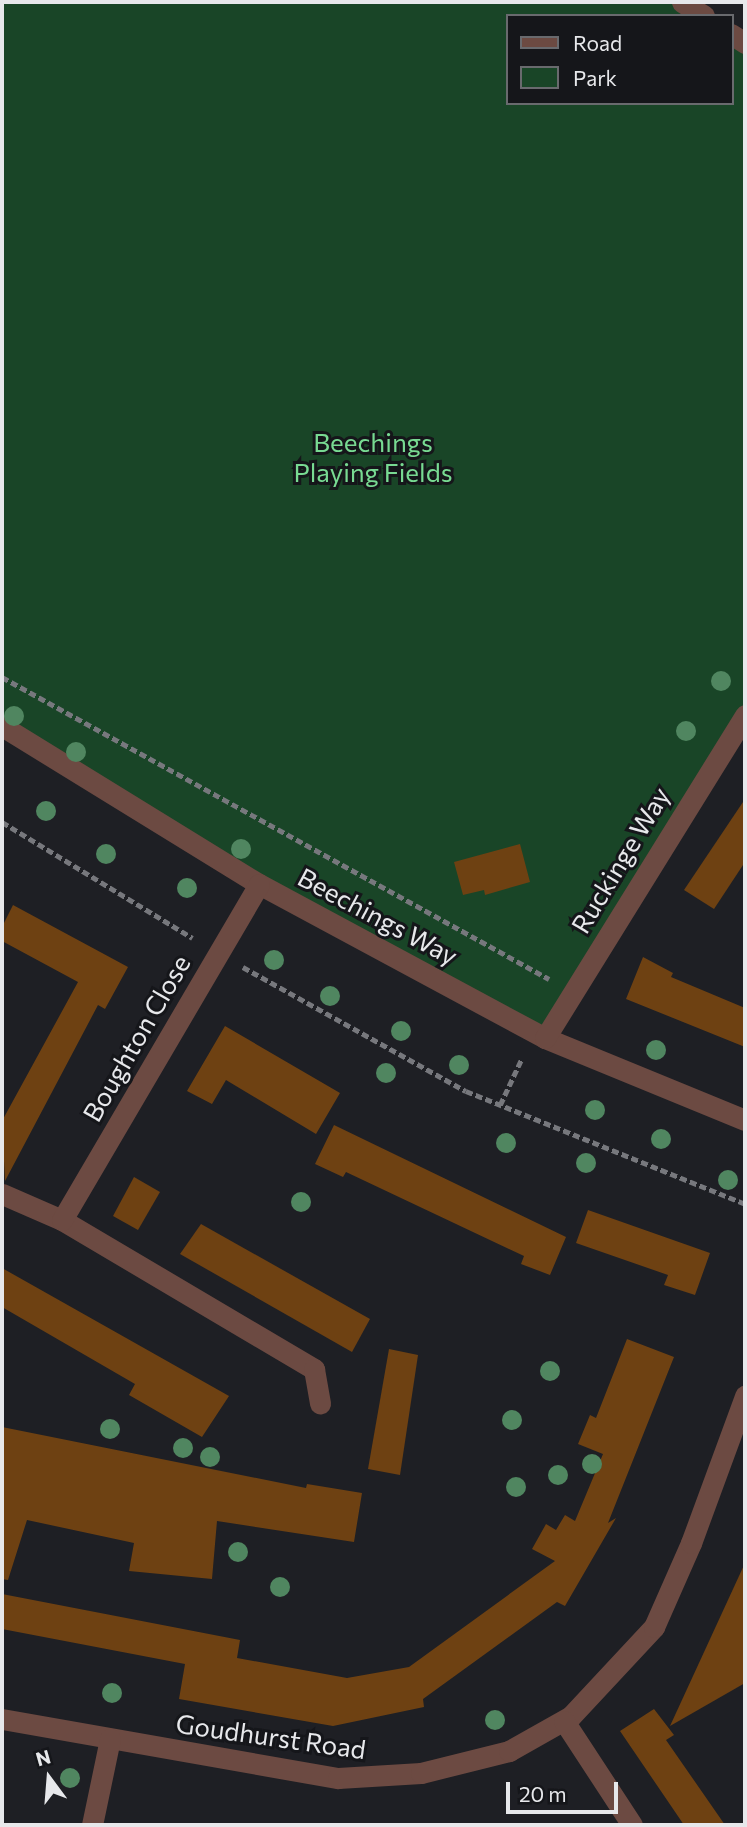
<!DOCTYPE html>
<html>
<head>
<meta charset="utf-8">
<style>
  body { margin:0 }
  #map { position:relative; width:747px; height:1827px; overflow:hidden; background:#1e1f24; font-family:Commissioner,sans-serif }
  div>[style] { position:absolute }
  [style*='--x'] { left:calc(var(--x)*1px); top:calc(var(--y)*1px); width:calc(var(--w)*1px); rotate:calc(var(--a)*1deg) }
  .green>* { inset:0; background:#194527 }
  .building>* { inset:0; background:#6e4112 }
  .path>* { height:4.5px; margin-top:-2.25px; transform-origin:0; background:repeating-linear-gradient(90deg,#77787d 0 7px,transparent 0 10.5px) }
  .minor>* { height:21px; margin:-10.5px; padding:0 10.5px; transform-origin:10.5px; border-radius:10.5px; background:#6c4a42 }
  .trees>* { width:20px; height:20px; margin:-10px; border-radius:50%; background:#508660 }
  span { translate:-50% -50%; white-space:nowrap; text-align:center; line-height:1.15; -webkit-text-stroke:6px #15161a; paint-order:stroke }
  .park-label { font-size:26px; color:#78da92 }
  .street-label { font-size:26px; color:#e7e8eb }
  .frame { position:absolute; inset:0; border:4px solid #e7e8eb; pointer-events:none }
  .legend { position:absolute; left:506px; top:14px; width:228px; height:91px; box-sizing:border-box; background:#15161a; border:2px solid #696a6e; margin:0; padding:9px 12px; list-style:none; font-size:21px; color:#e7e8eb }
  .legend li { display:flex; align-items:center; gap:14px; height:35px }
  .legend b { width:35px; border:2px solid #696a6e }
  .north { position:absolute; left:14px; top:1743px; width:70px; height:70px; -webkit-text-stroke:5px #15161a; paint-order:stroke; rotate:344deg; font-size:19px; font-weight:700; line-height:28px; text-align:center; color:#e7e8eb }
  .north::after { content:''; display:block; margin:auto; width:24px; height:32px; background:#e7e8eb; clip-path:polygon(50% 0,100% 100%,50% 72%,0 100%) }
  .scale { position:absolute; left:506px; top:1782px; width:112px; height:32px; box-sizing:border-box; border:4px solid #e7e8eb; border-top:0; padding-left:9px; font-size:21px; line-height:24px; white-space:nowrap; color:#e7e8eb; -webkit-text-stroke:5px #15161a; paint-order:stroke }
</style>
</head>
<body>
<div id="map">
  <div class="green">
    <i style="clip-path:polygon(2px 2px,682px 2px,704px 16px,507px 16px,507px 103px,731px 103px,731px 34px,745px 43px,745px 715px,545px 1038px,2px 726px)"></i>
  </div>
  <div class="building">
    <i style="clip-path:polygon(745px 799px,745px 862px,714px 909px,684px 890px)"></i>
    <i style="clip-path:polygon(520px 844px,530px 882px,485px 895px,484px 890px,463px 895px,454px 862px)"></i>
    <i style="clip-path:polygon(13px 905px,128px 967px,105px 1009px,98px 1005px,5px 1181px,2px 1121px,78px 982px,2px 941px,2px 927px)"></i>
    <i style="clip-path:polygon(643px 957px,673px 973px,671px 977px,745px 1008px,745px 1047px,626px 999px)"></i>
    <i style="clip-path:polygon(225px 1026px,340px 1093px,316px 1134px,226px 1080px,212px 1104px,187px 1091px)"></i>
    <i style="clip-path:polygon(334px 1125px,566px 1237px,550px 1275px,521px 1264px,524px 1256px,346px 1172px,343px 1177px,315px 1164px)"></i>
    <i style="clip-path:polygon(134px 1177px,160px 1192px,138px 1230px,113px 1216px)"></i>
    <i style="clip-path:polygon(588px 1210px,710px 1253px,695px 1295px,664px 1285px,668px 1275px,576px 1243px)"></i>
    <i style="clip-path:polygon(201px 1224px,370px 1319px,352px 1352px,180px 1254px)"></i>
    <i style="clip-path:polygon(2px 1268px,229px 1396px,202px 1437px,129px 1395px,135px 1384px,2px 1307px)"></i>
    <i style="clip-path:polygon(627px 1339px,674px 1357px,608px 1523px,616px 1518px,565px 1606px,557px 1602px,423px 1699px,424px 1707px,333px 1726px,179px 1699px,185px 1664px,2px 1629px,2px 1594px,240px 1640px,237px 1658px,347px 1678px,409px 1667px,555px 1561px,532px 1549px,546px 1524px,556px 1530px,565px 1515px,575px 1521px,603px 1454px,578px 1444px,590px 1415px,596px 1418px)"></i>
    <i style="clip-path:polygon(389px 1349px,418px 1355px,400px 1475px,368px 1469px)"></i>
    <i style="clip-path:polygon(2px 1427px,306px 1488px,307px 1484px,362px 1493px,354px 1542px,217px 1521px,212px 1579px,129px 1571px,134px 1543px,27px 1520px,8px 1580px,2px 1579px)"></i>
    <i style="clip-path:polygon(745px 1563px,745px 1683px,670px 1726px)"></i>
    <i style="clip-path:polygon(654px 1709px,674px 1735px,666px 1740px,725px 1825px,684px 1825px,620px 1731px)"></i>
  </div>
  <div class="path">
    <i style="--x:2;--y:677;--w:625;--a:28.9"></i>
    <i style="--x:2;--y:822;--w:223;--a:31.3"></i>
    <i style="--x:243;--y:967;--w:255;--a:29.1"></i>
    <i style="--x:466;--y:1091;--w:301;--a:22"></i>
    <i style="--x:500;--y:1105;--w:52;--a:-64.9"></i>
  </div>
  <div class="minor">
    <i style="--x:682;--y:2;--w:26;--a:32"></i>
    <i style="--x:731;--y:34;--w:17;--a:33"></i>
    <i style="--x:2;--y:726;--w:302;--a:31.6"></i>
    <i style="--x:259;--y:884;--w:325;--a:28.3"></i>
    <i style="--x:545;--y:1038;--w:216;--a:22.3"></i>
    <i style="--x:545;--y:1038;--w:380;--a:-58.2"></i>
    <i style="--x:2;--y:1194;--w:65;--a:23.4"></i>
    <i style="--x:62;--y:1220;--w:293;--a:30.6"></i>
    <i style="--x:314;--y:1369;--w:35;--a:80"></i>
    <i style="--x:62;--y:1220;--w:389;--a:-59.6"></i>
    <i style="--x:2;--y:1719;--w:341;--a:10"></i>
    <i style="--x:338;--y:1778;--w:83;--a:-3.4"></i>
    <i style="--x:421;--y:1773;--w:91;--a:-14"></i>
    <i style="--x:509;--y:1751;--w:71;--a:-29.4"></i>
    <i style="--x:571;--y:1716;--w:122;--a:-47"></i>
    <i style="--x:654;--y:1627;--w:92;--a:-66.2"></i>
    <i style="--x:691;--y:1543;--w:157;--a:-69.8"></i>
    <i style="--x:564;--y:1721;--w:124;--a:56.8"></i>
    <i style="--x:92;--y:1825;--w:88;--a:-78.2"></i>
  </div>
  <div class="trees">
    <i style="left:721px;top:681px"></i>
    <i style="left:14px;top:716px"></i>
    <i style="left:686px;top:731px"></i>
    <i style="left:76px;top:752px"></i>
    <i style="left:46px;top:811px"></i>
    <i style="left:241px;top:849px"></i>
    <i style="left:106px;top:854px"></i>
    <i style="left:187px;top:888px"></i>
    <i style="left:274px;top:960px"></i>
    <i style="left:330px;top:996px"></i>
    <i style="left:401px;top:1031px"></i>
    <i style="left:656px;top:1050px"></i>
    <i style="left:459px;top:1065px"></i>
    <i style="left:386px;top:1073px"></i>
    <i style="left:595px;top:1110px"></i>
    <i style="left:661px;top:1139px"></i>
    <i style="left:506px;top:1143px"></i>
    <i style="left:586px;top:1163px"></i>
    <i style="left:728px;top:1180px"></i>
    <i style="left:301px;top:1202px"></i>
    <i style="left:550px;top:1371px"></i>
    <i style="left:512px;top:1420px"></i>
    <i style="left:110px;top:1429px"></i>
    <i style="left:183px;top:1448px"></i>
    <i style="left:210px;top:1457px"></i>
    <i style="left:592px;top:1464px"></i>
    <i style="left:558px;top:1475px"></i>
    <i style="left:516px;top:1487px"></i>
    <i style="left:238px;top:1552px"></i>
    <i style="left:280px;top:1587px"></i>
    <i style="left:112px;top:1693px"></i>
    <i style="left:495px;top:1720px"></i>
    <i style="left:70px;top:1778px"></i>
  </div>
  <div class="park-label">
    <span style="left:373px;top:457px">Beechings<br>Playing Fields</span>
  </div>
  <div class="street-label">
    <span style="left:620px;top:860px;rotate:-59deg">Ruckinge Way</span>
    <span style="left:378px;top:916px;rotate:28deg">Beechings Way</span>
    <span style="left:136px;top:1038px;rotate:-60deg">Boughton Close</span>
    <span style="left:271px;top:1736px;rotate:8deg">Goudhurst Road</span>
  </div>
  <div class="frame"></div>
  <ul class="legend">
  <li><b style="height:9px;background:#6c4a42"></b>Road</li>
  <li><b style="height:19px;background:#194527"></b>Park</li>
  </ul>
  <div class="north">N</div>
  <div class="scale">20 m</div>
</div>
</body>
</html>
